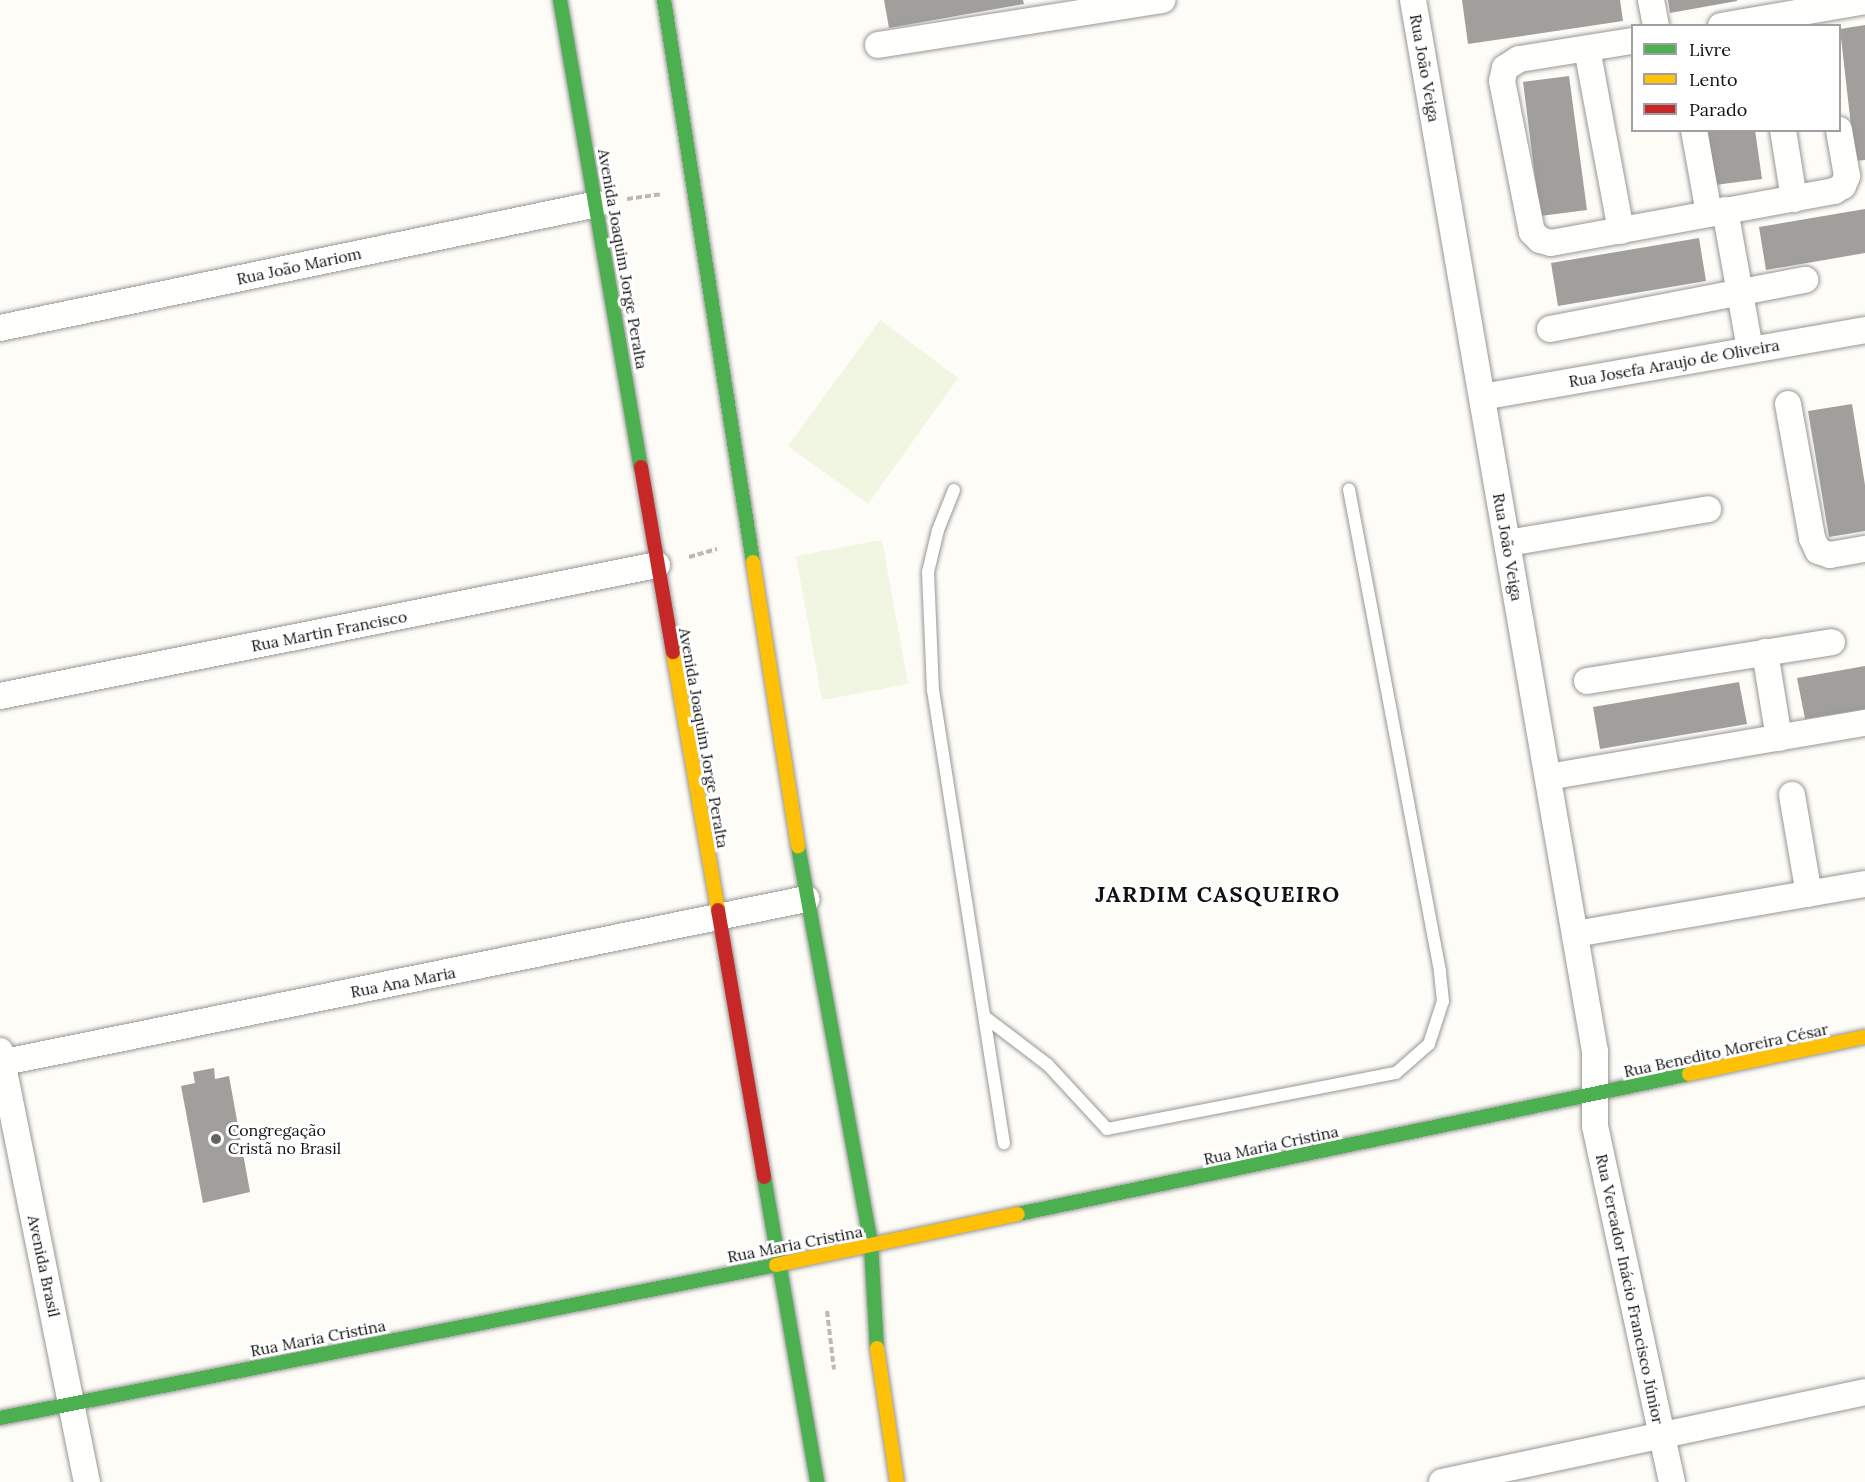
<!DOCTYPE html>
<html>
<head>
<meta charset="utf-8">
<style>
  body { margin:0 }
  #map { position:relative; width:1865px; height:1482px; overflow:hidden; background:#fdfcf7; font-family:Lora,serif }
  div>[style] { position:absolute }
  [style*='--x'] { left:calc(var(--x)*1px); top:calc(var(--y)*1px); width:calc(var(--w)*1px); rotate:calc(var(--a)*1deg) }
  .pitch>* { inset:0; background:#f0f6e1 }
  .building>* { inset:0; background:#a19f9c }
  .path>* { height:4px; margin-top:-2px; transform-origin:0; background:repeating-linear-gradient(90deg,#b9b9b8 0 6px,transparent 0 9px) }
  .roads { filter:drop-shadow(0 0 2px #979795) drop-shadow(0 0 2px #979795) }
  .lane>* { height:12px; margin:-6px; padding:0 6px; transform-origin:6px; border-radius:6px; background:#fffffe }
  .street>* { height:26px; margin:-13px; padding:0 13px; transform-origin:13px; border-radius:13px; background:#fffffe }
  .fast>* { height:14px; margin:-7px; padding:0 7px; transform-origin:7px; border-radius:7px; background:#4caf50 }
  .slow>* { height:14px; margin:-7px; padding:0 7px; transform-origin:7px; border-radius:7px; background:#ffc107 }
  .jam>* { height:14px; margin:-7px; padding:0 7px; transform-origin:7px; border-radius:7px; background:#c62828 }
  .dots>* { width:16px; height:16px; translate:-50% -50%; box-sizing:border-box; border:3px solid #fff; border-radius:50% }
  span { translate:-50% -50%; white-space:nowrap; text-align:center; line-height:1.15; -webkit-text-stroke:6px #fff; paint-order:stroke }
  .street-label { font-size:16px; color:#111 }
  .poi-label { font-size:16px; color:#111 }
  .left { translate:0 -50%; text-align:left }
  .district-label { font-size:22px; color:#111; font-weight:700; letter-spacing:1.5px }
  .legend { position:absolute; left:1631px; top:24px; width:210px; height:108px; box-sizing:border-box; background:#fff; border:2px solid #a0a0a0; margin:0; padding:8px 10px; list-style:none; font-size:18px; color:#111 }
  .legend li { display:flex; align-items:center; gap:12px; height:30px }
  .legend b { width:30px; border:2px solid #a0a0a0 }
</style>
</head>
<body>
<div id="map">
  <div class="pitch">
    <i style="clip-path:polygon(880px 320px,958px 378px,868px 504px,788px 446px)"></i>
    <i style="clip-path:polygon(882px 540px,908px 684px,822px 700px,796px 556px)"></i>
  </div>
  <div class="building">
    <i style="clip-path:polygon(884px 0,1023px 0,1024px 4px,889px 28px)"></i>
    <i style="clip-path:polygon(1462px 0,1620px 0,1623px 21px,1468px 44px)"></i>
    <i style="clip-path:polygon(1668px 0,1737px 0,1737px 1px,1670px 13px)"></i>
    <i style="clip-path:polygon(1865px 25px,1865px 160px,1855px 161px,1840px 29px)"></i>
    <i style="clip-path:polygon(1569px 76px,1587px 210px,1540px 216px,1523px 82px)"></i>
    <i style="clip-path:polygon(1708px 130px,1755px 130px,1762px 179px,1715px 185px)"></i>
    <i style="clip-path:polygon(1865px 209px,1865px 253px,1766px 270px,1759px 227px)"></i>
    <i style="clip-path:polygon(1699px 238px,1706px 281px,1558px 306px,1551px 263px)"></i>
    <i style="clip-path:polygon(1852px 404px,1865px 485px,1865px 531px,1829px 537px,1808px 411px)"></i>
    <i style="clip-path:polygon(1865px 666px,1865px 709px,1805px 719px,1797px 678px)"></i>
    <i style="clip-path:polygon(1739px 682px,1747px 724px,1600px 749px,1593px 707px)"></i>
    <i style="clip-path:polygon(214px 1068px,215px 1079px,229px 1076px,250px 1192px,203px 1203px,181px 1086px,195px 1083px,193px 1072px)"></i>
  </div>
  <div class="path">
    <i style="--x:627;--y:199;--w:34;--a:-8"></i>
    <i style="--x:689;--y:557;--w:29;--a:-16"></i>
    <i style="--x:827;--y:1311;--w:59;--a:83.2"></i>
  </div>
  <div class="roads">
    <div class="lane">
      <i style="--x:954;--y:490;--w:43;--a:111.8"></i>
      <i style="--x:938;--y:530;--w:43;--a:103.4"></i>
      <i style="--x:928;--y:572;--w:118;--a:87.6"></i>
      <i style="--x:933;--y:690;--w:459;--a:81.1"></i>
      <i style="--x:985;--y:1017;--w:79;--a:37.3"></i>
      <i style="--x:1048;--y:1065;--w:87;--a:47.3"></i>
      <i style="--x:1107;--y:1129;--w:294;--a:-11"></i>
      <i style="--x:1396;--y:1073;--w:44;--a:-41.3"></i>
      <i style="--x:1429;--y:1044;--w:45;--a:-72"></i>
      <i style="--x:1443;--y:1001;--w:30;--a:-96"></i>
      <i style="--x:1440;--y:971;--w:490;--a:-100.7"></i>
    </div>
    <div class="street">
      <i style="--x:1413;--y:0;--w:1067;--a:80.18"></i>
      <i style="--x:1595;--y:1051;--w:75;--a:90"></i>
      <i style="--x:1595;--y:1126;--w:364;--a:77.8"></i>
      <i style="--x:1651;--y:0;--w:26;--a:79"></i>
      <i style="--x:1721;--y:26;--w:146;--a:-9.8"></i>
      <i style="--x:1632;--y:41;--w:114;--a:170.9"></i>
      <i style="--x:1519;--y:59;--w:17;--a:147"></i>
      <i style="--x:1505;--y:68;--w:13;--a:103"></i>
      <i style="--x:1502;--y:81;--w:154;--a:78.8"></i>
      <i style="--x:1532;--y:232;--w:11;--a:45"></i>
      <i style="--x:1540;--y:240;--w:11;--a:15"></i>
      <i style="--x:1551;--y:243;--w:288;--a:-10.4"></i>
      <i style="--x:1834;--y:191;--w:10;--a:-29"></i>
      <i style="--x:1843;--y:186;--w:11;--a:-68"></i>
      <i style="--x:1847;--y:176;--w:47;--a:-99.9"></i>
      <i style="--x:878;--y:45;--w:288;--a:-9"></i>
      <i style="--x:1587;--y:49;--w:185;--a:79.4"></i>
      <i style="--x:1694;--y:130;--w:84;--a:79.8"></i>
      <i style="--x:1783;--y:130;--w:70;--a:80.9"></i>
      <i style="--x:1725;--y:210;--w:141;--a:79.8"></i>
      <i style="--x:0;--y:328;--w:610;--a:-11.73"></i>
      <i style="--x:1550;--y:329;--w:260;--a:-10.9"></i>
      <i style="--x:1482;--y:397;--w:389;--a:-9.9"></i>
      <i style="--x:1788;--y:404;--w:136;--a:79.8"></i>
      <i style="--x:1812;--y:538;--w:14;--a:65"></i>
      <i style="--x:1818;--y:551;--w:13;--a:18"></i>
      <i style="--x:1830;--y:555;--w:36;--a:-10"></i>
      <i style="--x:1508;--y:543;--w:203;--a:-9.6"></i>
      <i style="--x:1765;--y:652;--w:87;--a:80.8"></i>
      <i style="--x:1587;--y:681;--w:248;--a:-9"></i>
      <i style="--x:0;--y:696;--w:670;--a:-11.28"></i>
      <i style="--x:1548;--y:777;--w:322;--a:-9.7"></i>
      <i style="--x:1792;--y:795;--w:100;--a:80.3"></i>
      <i style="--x:1575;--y:934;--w:294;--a:-9.8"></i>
      <i style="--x:0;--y:1051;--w:440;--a:78.6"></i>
      <i style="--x:0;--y:1063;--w:823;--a:-11.5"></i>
      <i style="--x:1442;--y:1482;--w:432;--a:-12"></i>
    </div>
    <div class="fast">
      <i style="--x:560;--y:0;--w:474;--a:80.2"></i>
      <i style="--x:664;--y:0;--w:569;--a:81"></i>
      <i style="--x:798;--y:846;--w:406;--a:79.6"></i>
      <i style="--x:871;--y:1245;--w:103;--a:86.7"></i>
      <i style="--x:764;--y:1177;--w:310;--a:80.1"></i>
      <i style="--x:1018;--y:1214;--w:685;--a:-11.79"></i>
      <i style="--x:0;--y:1418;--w:791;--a:-11.15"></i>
    </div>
    <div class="slow">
      <i style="--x:753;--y:562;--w:288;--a:81"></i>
      <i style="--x:673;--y:652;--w:262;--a:80.1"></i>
      <i style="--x:1689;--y:1074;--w:180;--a:-11.9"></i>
      <i style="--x:776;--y:1265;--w:247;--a:-11.9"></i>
      <i style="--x:877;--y:1348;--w:135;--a:81.5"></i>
    </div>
    <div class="jam">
      <i style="--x:641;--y:467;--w:188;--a:80.2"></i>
      <i style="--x:718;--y:910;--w:271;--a:80.2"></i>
    </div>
  </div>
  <div class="dots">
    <i style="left:216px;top:1139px;background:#646362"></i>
  </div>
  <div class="street-label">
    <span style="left:1425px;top:68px;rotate:80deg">Rua João Veiga</span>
    <span style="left:623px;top:259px;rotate:80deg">Avenida Joaquim Jorge Peralta</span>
    <span style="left:299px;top:266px;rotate:-12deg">Rua João Mariom</span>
    <span style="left:1674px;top:363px;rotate:-10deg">Rua Josefa Araujo de Oliveira</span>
    <span style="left:1508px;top:547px;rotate:80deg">Rua João Veiga</span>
    <span style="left:329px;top:631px;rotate:-11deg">Rua Martin Francisco</span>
    <span style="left:704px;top:738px;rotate:80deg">Avenida Joaquim Jorge Peralta</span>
    <span style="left:403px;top:982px;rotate:-11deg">Rua Ana Maria</span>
    <span style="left:1726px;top:1050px;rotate:-12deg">Rua Benedito Moreira César</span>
    <span style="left:1271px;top:1145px;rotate:-12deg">Rua Maria Cristina</span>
    <span style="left:795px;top:1244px;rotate:-11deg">Rua Maria Cristina</span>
    <span style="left:44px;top:1266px;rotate:78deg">Avenida Brasil</span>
    <span style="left:1630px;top:1289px;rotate:78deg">Rua Vereador Inácio Francisco Júnior</span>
    <span style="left:318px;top:1338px;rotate:-11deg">Rua Maria Cristina</span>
  </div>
  <div class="poi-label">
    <span class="left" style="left:228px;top:1139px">Congregação<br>Cristã no Brasil</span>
  </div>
  <div class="district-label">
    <span style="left:1218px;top:895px">JARDIM CASQUEIRO</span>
  </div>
  <ul class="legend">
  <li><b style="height:8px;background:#4caf50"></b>Livre</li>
  <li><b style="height:8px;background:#ffc107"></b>Lento</li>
  <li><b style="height:8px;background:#c62828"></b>Parado</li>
  </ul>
</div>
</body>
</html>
